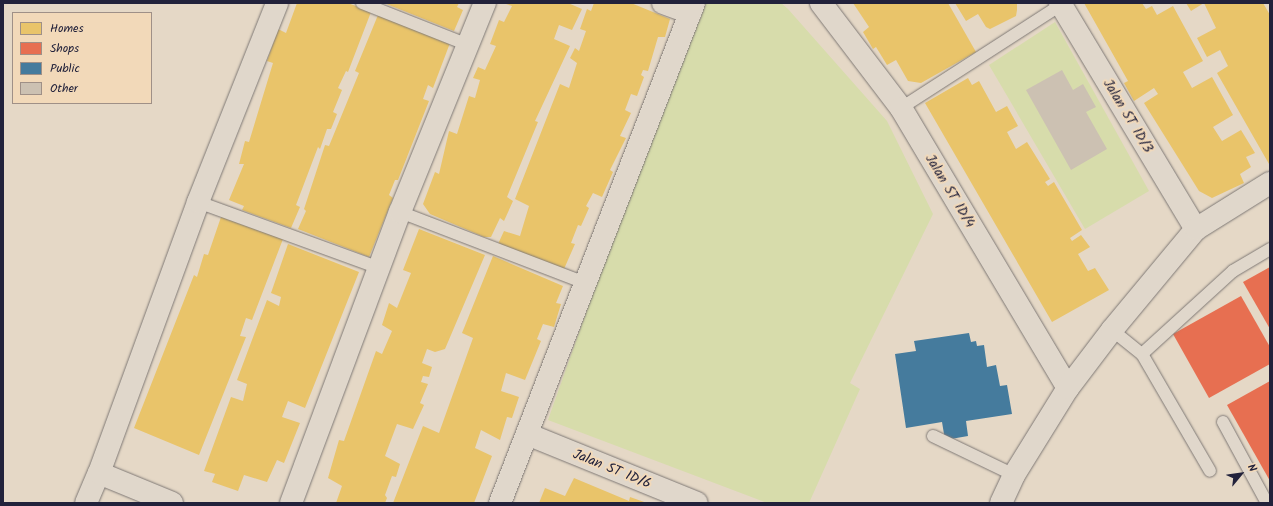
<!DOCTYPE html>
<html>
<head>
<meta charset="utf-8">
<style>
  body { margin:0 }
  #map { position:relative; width:1273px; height:506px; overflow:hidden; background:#e5d8c6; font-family:Kalam,sans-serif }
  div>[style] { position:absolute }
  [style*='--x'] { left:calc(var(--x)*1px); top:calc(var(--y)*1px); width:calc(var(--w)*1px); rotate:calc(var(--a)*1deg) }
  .green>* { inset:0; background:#d7dcab }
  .homes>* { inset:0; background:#e9c46a }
  .shops>* { inset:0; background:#e76f51 }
  .public>* { inset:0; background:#457b9d }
  .building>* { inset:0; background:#ccc1b2 }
  .roads { filter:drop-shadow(0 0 1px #7e7875) drop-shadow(0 0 1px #7e7875) }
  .service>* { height:12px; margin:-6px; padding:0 6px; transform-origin:6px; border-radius:6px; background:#e0d7cb }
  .minor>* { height:22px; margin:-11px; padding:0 11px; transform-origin:11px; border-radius:11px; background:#e0d7cb }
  span { translate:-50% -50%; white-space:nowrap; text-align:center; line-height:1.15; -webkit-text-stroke:4px #f2d9b9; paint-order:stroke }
  .street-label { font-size:14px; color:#22223b }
  .frame { position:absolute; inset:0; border:4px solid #22223b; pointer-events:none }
  .legend { position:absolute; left:12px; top:12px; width:140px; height:92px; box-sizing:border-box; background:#f2d9b9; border:1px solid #9f9087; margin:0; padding:5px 7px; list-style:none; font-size:12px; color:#22223b }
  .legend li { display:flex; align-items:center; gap:8px; height:20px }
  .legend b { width:20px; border:1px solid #9f9087 }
  .north { position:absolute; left:1221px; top:454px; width:40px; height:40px; -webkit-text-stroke:3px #f2d9b9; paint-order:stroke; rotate:61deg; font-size:11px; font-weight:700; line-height:16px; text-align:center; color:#22223b }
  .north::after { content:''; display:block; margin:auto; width:14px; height:18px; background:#22223b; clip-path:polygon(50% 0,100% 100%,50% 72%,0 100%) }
</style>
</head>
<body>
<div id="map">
  <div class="green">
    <i style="clip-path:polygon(706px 3px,781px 3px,788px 9px,887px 121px,933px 214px,850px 383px,860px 389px,809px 503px,767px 503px,548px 420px,595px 287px)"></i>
    <i style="clip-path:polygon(1055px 22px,1149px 191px,1085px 229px,989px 65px)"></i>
  </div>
  <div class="homes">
    <i style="clip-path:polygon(297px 3px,348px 3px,371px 12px,348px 72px,346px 71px,338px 88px,342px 90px,333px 112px,337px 114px,331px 129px,327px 129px,320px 149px,318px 147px,296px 205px,300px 207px,291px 228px,242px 210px,244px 206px,229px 200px,244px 164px,239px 164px,245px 141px,249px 142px,273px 63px,267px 61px,278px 29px,286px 33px)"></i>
    <i style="clip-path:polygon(384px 3px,459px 3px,457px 7px,463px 10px,454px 31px)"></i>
    <i style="clip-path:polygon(503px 3px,568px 3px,582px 9px,572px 30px,559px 25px,554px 39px,570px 46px,535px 121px,538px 122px,507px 197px,513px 201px,504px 221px,500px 218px,491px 237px,484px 237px,430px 214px,423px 204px,435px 172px,439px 174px,449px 131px,457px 134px,469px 96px,475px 98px,480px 80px,473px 78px,478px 67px,485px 70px,496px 46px,490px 44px,499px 20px,504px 22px,512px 6px)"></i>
    <i style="clip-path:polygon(594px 3px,631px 3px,670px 19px,665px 37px,658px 37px,648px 71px,643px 70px,641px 75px,644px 77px,637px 96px,631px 94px,625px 110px,631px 113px,620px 136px,626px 138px,610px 170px,613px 172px,602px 197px,593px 193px,586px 206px,589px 208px,581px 226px,578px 225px,571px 243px,575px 244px,564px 269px,498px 244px,504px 231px,520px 236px,529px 206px,515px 199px,560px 84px,569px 88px,577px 63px,570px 58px,575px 48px,579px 51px,586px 31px,580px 29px,587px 9px,591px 11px)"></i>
    <i style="clip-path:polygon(853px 3px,948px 3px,976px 52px,921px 83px,908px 81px,896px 60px,887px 65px,876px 47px,873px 49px,863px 32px,869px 27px)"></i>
    <i style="clip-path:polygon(955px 3px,1017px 3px,1017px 10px,1016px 16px,990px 29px,986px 27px,978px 14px,966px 21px)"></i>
    <i style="clip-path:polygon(1084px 3px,1142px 3px,1146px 9px,1152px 6px,1157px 15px,1173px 6px,1203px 61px,1183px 72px,1192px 88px,1212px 77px,1233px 115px,1213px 127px,1222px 141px,1241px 130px,1255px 153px,1246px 157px,1251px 167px,1240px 174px,1244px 183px,1212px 198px,1199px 191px,1144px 103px,1158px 94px,1154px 88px,1134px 101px,1124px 83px,1128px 81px)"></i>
    <i style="clip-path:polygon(1186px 3px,1263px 3px,1270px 15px,1269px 164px,1217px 73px,1228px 66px,1220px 50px,1207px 57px,1197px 38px,1216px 28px,1204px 3px,1191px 11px)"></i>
    <i style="clip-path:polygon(378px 15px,450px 43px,433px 88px,428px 85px,423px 99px,429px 101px,398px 180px,395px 180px,389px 195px,393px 198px,369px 257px,298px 229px,306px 211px,304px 209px,325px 145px,329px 146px,359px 73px,355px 71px)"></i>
    <i style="clip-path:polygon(968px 78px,972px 85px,979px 81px,996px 112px,1007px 106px,1018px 126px,1007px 132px,1016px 149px,1027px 142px,1050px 179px,1045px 182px,1048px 186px,1054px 182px,1082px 230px,1070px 238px,1072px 241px,1081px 235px,1090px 247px,1078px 254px,1088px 271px,1095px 268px,1109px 290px,1052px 322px,925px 103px)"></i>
    <i style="clip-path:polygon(221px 217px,283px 239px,252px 320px,246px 318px,240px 336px,246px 337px,199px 455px,134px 428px,194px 275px,197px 277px,204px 254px,208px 255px)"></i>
    <i style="clip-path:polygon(419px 229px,485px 255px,445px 349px,435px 352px,427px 349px,422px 363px,432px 367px,429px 377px,423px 376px,421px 382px,428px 384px,420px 403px,424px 405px,413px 429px,397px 424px,385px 456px,400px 464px,396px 477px,392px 476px,385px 495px,387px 498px,385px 503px,336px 503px,342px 486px,328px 478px,339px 440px,344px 441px,376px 351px,382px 354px,392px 331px,382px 325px,389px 303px,397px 308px,411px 273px,403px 270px)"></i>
    <i style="clip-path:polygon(288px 244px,359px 272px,305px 408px,288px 401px,282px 417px,300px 423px,284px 463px,277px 460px,267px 482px,244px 475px,238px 491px,212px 482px,215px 474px,204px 471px,231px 397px,243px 401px,247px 384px,237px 380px,267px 300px,279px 306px,281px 297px,271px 293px)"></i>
    <i style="clip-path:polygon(493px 256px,563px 286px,556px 303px,561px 304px,554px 327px,543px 324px,537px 339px,541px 341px,525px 380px,506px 373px,501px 391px,519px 397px,512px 418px,507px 417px,500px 440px,481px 430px,475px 448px,492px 456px,474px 503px,393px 503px,423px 426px,439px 433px,473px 338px,462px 333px)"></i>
    <i style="clip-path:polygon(574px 478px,629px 501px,630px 497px,647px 503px,539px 503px,545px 488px,565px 496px)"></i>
  </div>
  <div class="shops">
    <i style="clip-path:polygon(1270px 267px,1270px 329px,1243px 282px)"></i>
    <i style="clip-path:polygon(1241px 296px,1270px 347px,1270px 364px,1209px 398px,1173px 334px)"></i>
    <i style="clip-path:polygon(1270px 381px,1270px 481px,1227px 405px)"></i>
  </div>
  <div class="public">
    <i style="clip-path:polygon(969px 333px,971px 342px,976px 341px,977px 346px,984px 345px,987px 367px,996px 365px,1000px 386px,1007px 385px,1012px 414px,966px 421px,968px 436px,945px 440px,942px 422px,906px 428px,895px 354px,916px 351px,914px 341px)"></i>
  </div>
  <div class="building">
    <i style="clip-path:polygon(1062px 70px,1073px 90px,1083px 84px,1096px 107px,1086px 112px,1107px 149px,1071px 170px,1026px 90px)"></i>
  </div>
  <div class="roads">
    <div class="service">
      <i style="--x:362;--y:3;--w:114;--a:21.6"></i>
      <i style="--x:901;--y:108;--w:190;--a:-32.8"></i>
      <i style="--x:198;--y:202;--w:193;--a:20"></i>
      <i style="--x:400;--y:212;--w:198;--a:21"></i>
      <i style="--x:1112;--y:330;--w:38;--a:39"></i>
      <i style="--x:1142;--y:354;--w:135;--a:59.8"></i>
      <i style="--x:1142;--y:354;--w:123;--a:-42.4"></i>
      <i style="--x:1233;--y:271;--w:43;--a:-30.7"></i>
      <i style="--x:1223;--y:422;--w:92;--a:61.5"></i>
      <i style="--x:933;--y:436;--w:90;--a:25.7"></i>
    </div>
    <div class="minor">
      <i style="--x:663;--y:3;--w:29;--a:20"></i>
      <i style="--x:821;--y:3;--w:132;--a:52.7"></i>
      <i style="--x:901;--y:108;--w:326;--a:59.2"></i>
      <i style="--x:1060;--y:3;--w:264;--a:59"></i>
      <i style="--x:527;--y:434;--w:183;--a:22.1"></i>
      <i style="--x:99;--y:473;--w:79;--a:22.3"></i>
      <i style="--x:86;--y:503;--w:33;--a:-67"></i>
      <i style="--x:99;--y:473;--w:289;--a:-69.9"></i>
      <i style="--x:198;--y:202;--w:214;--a:-68.3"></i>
      <i style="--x:291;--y:503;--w:311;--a:-69.5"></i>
      <i style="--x:400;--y:212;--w:226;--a:-67.9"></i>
      <i style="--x:500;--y:503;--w:536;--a:-68.79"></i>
      <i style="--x:1001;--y:503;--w:31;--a:-65"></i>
      <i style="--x:1014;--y:475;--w:102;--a:-58.2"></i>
      <i style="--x:1068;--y:388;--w:73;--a:-52.8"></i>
      <i style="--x:1112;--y:330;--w:131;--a:-50.3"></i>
      <i style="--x:1196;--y:229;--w:87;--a:-31.9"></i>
    </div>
  </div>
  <div class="street-label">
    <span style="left:1128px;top:116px;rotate:59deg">Jalan ST 1D/3</span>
    <span style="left:950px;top:191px;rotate:59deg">Jalan ST 1D/4</span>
    <span style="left:612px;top:469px;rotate:22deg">Jalan ST 1D/6</span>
  </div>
  <div class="frame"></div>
  <ul class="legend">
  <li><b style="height:11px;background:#e9c46a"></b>Homes</li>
  <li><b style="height:11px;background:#e76f51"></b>Shops</li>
  <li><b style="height:11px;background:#457b9d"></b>Public</li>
  <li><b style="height:11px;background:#ccc1b2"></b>Other</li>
  </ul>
  <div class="north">N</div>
</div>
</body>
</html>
